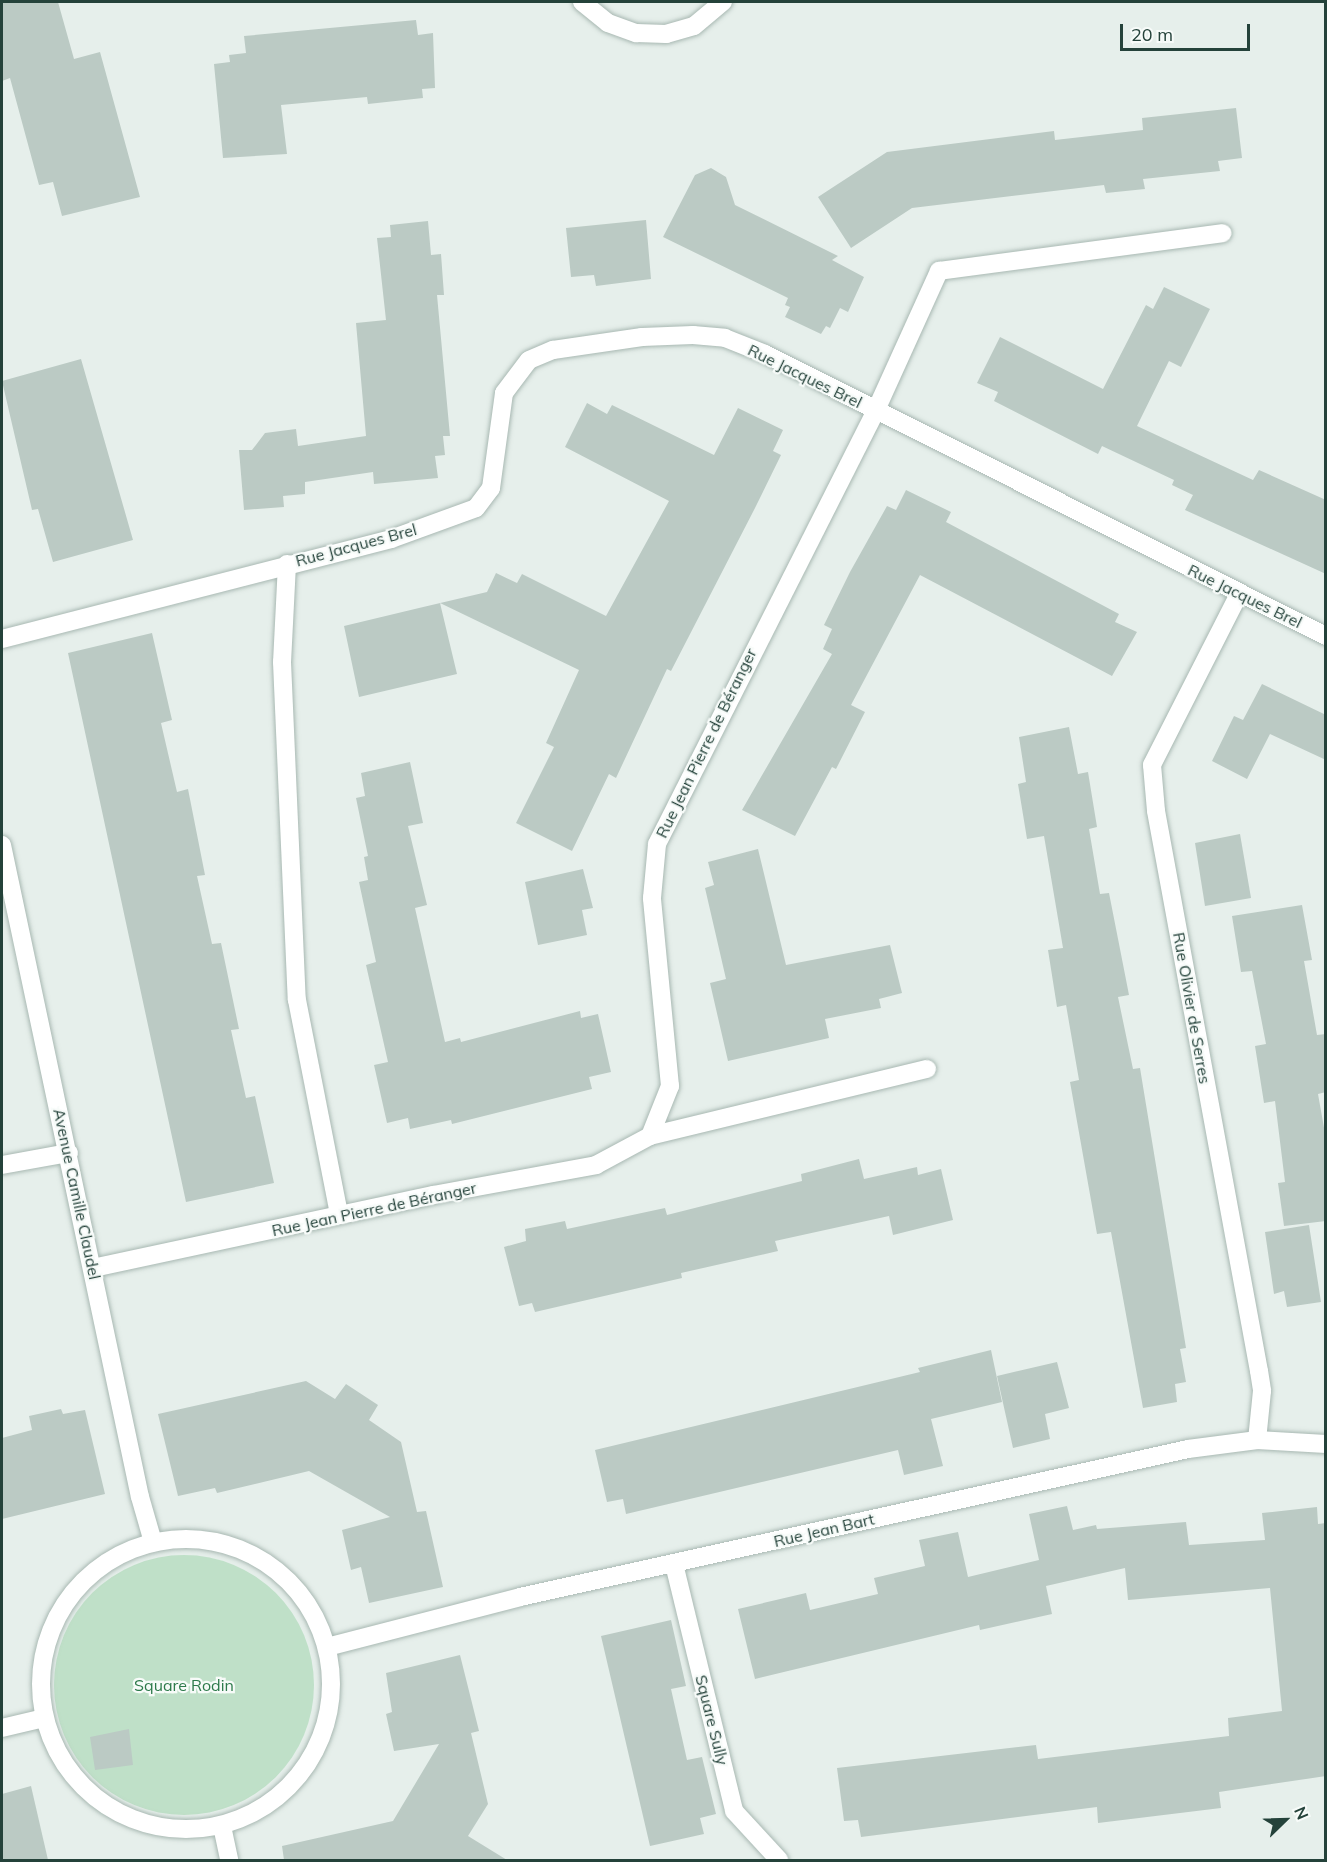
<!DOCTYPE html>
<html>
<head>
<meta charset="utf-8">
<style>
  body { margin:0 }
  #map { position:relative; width:1327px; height:1862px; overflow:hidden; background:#e6efeb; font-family:Mulish,sans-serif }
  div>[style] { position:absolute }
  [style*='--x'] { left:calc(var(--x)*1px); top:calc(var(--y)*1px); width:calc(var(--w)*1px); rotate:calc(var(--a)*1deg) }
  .green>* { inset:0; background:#bfe0c8 }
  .round { border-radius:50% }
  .building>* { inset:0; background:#bbcac4 }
  .roads { filter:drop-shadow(0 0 2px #a8b8b2) drop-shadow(0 0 2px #a8b8b2) }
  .minor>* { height:18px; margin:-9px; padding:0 9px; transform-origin:9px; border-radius:9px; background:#fff }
  .minor>.ring { margin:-9px; padding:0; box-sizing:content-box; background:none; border:18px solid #fff; border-radius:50% }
  span { translate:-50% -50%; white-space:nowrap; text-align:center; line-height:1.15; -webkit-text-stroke:4.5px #f7fbf9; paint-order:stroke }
  .street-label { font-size:16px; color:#24423a }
  .park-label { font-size:16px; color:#2d7a4b }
  .frame { position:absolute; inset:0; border:3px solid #24423a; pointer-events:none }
  .north { position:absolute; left:1255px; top:1790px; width:60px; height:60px; -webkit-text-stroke:4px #f7fbf9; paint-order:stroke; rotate:67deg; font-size:16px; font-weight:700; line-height:24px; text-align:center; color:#24423a }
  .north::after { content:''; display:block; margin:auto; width:21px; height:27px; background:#24423a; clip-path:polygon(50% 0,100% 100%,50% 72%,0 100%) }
  .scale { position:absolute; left:1120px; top:24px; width:130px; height:27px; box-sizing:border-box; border:3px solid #24423a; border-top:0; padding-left:8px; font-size:18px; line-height:21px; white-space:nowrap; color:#24423a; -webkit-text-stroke:4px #f7fbf9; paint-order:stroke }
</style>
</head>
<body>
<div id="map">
  <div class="green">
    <i class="round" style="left:54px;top:1555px;width:260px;height:260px"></i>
  </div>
  <div class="building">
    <i style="clip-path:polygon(2px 2px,58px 2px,74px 59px,100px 52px,140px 197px,62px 216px,53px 182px,39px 185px,10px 78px,2px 81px)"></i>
    <i style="clip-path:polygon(416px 20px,418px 35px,433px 33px,435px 88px,422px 89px,423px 98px,368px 104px,367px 97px,281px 105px,287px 154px,223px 158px,214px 64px,230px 62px,229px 55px,246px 53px,244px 36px)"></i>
    <i style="clip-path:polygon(1236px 108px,1242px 158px,1218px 161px,1220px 171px,1143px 179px,1145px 189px,1106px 193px,1104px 185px,912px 208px,851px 248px,818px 197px,887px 152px,1054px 131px,1055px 140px,1143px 130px,1142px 118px)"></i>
    <i style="clip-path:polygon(711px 168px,726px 177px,735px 205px,838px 256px,832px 260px,864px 277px,848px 312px,840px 308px,830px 328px,826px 326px,821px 334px,785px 317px,790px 307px,785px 305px,788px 298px,663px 237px,695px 175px)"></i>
    <i style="clip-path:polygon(646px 220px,651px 279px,596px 286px,594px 275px,571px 277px,566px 228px)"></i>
    <i style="clip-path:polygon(428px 221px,431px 255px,441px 254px,444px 295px,437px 295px,450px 436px,443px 436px,445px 455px,435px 456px,438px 478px,374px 484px,373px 472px,305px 482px,305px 494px,283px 496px,284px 507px,244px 510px,239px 450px,252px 450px,265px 433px,296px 429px,298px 446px,366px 436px,356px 323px,386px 320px,377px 238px,391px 237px,390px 225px)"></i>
    <i style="clip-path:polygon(1164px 287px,1210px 309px,1181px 367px,1169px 361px,1137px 426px,1253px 480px,1259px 470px,1326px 500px,1326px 574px,1185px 510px,1193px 495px,1172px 485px,1174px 480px,1102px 446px,1098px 454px,994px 401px,998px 392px,977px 383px,1000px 337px,1103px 389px,1146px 305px,1153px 309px)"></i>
    <i style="clip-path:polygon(81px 359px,133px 540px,53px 562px,38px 509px,32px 510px,2px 381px)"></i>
    <i style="clip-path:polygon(587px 403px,607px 414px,612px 405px,714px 455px,738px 408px,783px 430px,773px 451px,781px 455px,755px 508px,671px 671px,667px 669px,616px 778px,609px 774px,572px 851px,516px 823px,554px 747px,546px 743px,579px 670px,440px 603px,457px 674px,359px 697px,344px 626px,419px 608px,487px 592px,496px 573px,517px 583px,522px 574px,606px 616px,669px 501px,565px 447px)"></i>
    <i style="clip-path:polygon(906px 490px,951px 512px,946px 522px,1119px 614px,1115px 622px,1137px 632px,1112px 676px,920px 575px,851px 705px,865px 712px,836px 769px,832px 767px,795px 836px,742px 810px,832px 654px,823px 649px,832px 629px,824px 625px,850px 572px,887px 506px,896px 510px)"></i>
    <i style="clip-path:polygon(152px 633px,172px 720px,161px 723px,177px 792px,188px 789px,205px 875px,197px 876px,212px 944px,221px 943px,239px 1029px,231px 1030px,246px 1098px,255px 1096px,274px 1183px,186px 1202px,68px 653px)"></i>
    <i style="clip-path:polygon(1262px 684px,1326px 715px,1326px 760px,1270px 734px,1247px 779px,1212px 761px,1234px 716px,1243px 720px)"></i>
    <i style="clip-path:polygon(1069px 727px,1078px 774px,1088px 772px,1097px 827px,1089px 829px,1100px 894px,1109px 893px,1120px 949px,1129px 995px,1118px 997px,1133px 1069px,1140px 1068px,1186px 1348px,1180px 1349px,1186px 1382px,1175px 1384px,1177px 1402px,1143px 1408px,1111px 1232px,1097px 1234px,1070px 1082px,1079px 1080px,1066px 1005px,1057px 1007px,1048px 950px,1063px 948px,1044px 836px,1027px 839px,1018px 784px,1026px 782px,1019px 737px)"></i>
    <i style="clip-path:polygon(410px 762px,423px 823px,408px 826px,427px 905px,415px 908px,445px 1042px,460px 1038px,461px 1042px,580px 1011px,581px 1018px,598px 1014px,611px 1072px,589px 1077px,592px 1089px,452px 1124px,451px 1120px,410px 1129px,408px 1118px,387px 1123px,374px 1065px,388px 1062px,366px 965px,376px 962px,359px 882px,368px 880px,364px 857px,368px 856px,356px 798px,365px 796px,361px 773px)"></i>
    <i style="clip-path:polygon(1240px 834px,1251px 898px,1205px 906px,1195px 843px)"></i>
    <i style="clip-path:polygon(758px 849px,786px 965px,890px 945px,902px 993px,879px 999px,881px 1008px,825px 1019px,829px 1038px,728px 1061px,710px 983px,726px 979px,705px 888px,714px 885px,708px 862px)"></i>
    <i style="clip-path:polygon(583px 869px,593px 908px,582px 910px,587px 935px,538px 945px,525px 882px)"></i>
    <i style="clip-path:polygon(1302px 905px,1312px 960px,1304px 961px,1317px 1035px,1326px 1034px,1326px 1092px,1318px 1094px,1326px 1139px,1326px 1221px,1284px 1226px,1278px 1183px,1285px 1182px,1275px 1101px,1264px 1103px,1255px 1046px,1266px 1044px,1252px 971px,1241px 972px,1232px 916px)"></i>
    <i style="clip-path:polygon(859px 1159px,864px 1179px,917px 1167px,918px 1175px,941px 1169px,953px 1220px,893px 1235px,889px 1216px,775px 1241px,778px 1251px,681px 1273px,682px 1278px,535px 1312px,532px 1303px,519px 1306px,504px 1247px,526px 1241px,525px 1229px,565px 1221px,567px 1229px,665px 1208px,667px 1215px,802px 1181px,801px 1174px)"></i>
    <i style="clip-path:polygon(1309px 1225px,1321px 1302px,1287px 1307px,1284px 1291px,1274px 1294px,1265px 1232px)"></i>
    <i style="clip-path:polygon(991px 1350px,1002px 1402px,931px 1419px,943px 1466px,904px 1475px,898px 1450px,626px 1514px,623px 1499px,607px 1502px,595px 1450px,920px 1372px,918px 1368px)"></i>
    <i style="clip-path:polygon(1057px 1362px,1069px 1408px,1045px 1414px,1050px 1439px,1013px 1448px,997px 1376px)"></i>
    <i style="clip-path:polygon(306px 1381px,335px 1399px,346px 1384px,378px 1405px,369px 1420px,401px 1442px,417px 1512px,426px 1511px,443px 1587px,369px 1603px,361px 1567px,351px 1570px,342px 1530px,390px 1517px,309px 1471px,217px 1493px,215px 1488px,178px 1496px,158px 1414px)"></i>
    <i style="clip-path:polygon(61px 1409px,63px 1414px,85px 1410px,105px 1494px,2px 1519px,2px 1438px,32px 1430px,29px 1416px)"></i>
    <i style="clip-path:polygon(1067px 1506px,1073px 1530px,1096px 1525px,1097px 1529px,1186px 1522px,1189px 1545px,1265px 1540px,1262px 1513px,1317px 1507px,1318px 1524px,1326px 1523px,1326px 1776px,1219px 1792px,1221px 1808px,1098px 1823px,1097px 1807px,861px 1837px,858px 1820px,844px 1821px,837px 1768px,1036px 1745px,1038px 1759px,1229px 1736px,1228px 1718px,1282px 1711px,1270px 1588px,1128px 1600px,1125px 1568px,1046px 1586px,1052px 1614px,980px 1630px,979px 1625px,755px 1679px,738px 1609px,806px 1593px,810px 1610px,878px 1594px,874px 1578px,925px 1566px,919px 1540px,958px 1532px,968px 1577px,1039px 1560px,1029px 1514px)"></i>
    <i style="clip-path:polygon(671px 1620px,686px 1686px,671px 1689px,687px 1760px,702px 1757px,716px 1814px,700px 1818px,704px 1834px,650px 1846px,601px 1636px)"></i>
    <i style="clip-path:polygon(460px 1655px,479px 1731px,471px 1733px,488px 1804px,468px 1836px,507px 1860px,284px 1860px,282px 1846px,393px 1821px,439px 1744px,394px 1751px,386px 1714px,392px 1712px,386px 1673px)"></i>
    <i style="clip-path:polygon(129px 1729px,133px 1765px,95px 1770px,90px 1737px)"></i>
    <i style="clip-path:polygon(31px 1786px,48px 1860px,2px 1860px,2px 1794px)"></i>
  </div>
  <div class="roads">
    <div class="minor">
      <i style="--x:582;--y:2;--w:33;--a:39"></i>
      <i style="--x:608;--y:23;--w:30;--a:20"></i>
      <i style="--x:636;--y:33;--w:30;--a:2"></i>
      <i style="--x:666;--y:34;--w:29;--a:-16"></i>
      <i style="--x:694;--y:26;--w:38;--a:-40"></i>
      <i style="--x:287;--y:564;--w:98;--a:92.9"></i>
      <i style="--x:282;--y:662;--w:338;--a:87.5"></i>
      <i style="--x:297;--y:1000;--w:219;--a:78.9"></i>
      <i style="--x:1239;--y:594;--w:192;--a:117"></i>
      <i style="--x:1152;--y:765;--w:46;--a:85"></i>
      <i style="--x:1156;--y:811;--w:569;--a:79.58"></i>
      <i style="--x:1259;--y:1371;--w:20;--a:81"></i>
      <i style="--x:1262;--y:1391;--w:49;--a:95.8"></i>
      <i style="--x:2;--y:639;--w:402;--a:-14.4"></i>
      <i style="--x:391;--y:539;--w:90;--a:-20"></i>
      <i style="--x:476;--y:508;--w:25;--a:-53"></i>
      <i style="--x:491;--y:488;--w:96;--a:-82.2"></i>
      <i style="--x:504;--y:393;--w:41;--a:-52.9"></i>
      <i style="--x:529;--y:360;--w:26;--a:-23"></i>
      <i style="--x:553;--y:350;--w:90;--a:-8.3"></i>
      <i style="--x:642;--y:337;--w:51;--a:-2.2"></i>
      <i style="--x:693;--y:335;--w:32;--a:5"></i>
      <i style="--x:725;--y:338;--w:43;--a:21.8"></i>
      <i style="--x:765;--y:354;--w:628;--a:26.69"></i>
      <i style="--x:2;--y:845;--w:666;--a:78.05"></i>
      <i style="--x:140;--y:1497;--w:47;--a:73.9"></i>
      <i style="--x:650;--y:1136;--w:285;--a:-13.6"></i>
      <i style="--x:2;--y:1165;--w:68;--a:-10.2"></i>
      <i style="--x:93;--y:1268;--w:348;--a:-12.1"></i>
      <i style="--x:433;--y:1195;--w:166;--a:-10.4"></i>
      <i style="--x:596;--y:1165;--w:61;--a:-28.2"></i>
      <i style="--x:650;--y:1136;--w:54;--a:-68.2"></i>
      <i style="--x:670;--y:1086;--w:189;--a:-95.5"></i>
      <i style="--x:652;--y:898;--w:54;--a:-84.7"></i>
      <i style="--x:657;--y:844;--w:486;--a:-63.2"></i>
      <i style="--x:876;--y:410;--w:153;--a:-65.6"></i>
      <i style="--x:939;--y:271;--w:286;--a:-7.6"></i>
      <i class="ring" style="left:41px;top:1539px;width:272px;height:272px"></i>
      <i style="--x:674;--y:1564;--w:254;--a:76.3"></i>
      <i style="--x:734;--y:1811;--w:67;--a:47.4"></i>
      <i style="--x:327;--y:1647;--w:199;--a:-14.5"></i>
      <i style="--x:520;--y:1597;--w:684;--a:-12.49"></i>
      <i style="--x:1188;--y:1449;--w:70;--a:-7.4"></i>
      <i style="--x:1257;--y:1440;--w:69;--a:3.3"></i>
      <i style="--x:2;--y:1728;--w:43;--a:-13.4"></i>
      <i style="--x:222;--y:1826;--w:35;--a:78"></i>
    </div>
  </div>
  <div class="street-label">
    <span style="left:805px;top:376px;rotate:26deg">Rue Jacques Brel</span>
    <span style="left:356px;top:545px;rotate:-15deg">Rue Jacques Brel</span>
    <span style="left:1245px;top:596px;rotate:26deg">Rue Jacques Brel</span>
    <span style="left:706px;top:743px;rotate:-64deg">Rue Jean Pierre de Béranger</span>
    <span style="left:1192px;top:1008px;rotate:80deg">Rue Olivier de Serres</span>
    <span style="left:77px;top:1194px;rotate:78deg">Avenue Camille Claudel</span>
    <span style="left:374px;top:1209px;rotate:-12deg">Rue Jean Pierre de Béranger</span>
    <span style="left:824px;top:1530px;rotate:-13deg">Rue Jean Bart</span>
    <span style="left:712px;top:1720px;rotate:76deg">Square Sully</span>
  </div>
  <div class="park-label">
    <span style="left:184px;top:1685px">Square Rodin</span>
  </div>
  <div class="frame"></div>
  <div class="north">N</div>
  <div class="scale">20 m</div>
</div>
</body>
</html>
